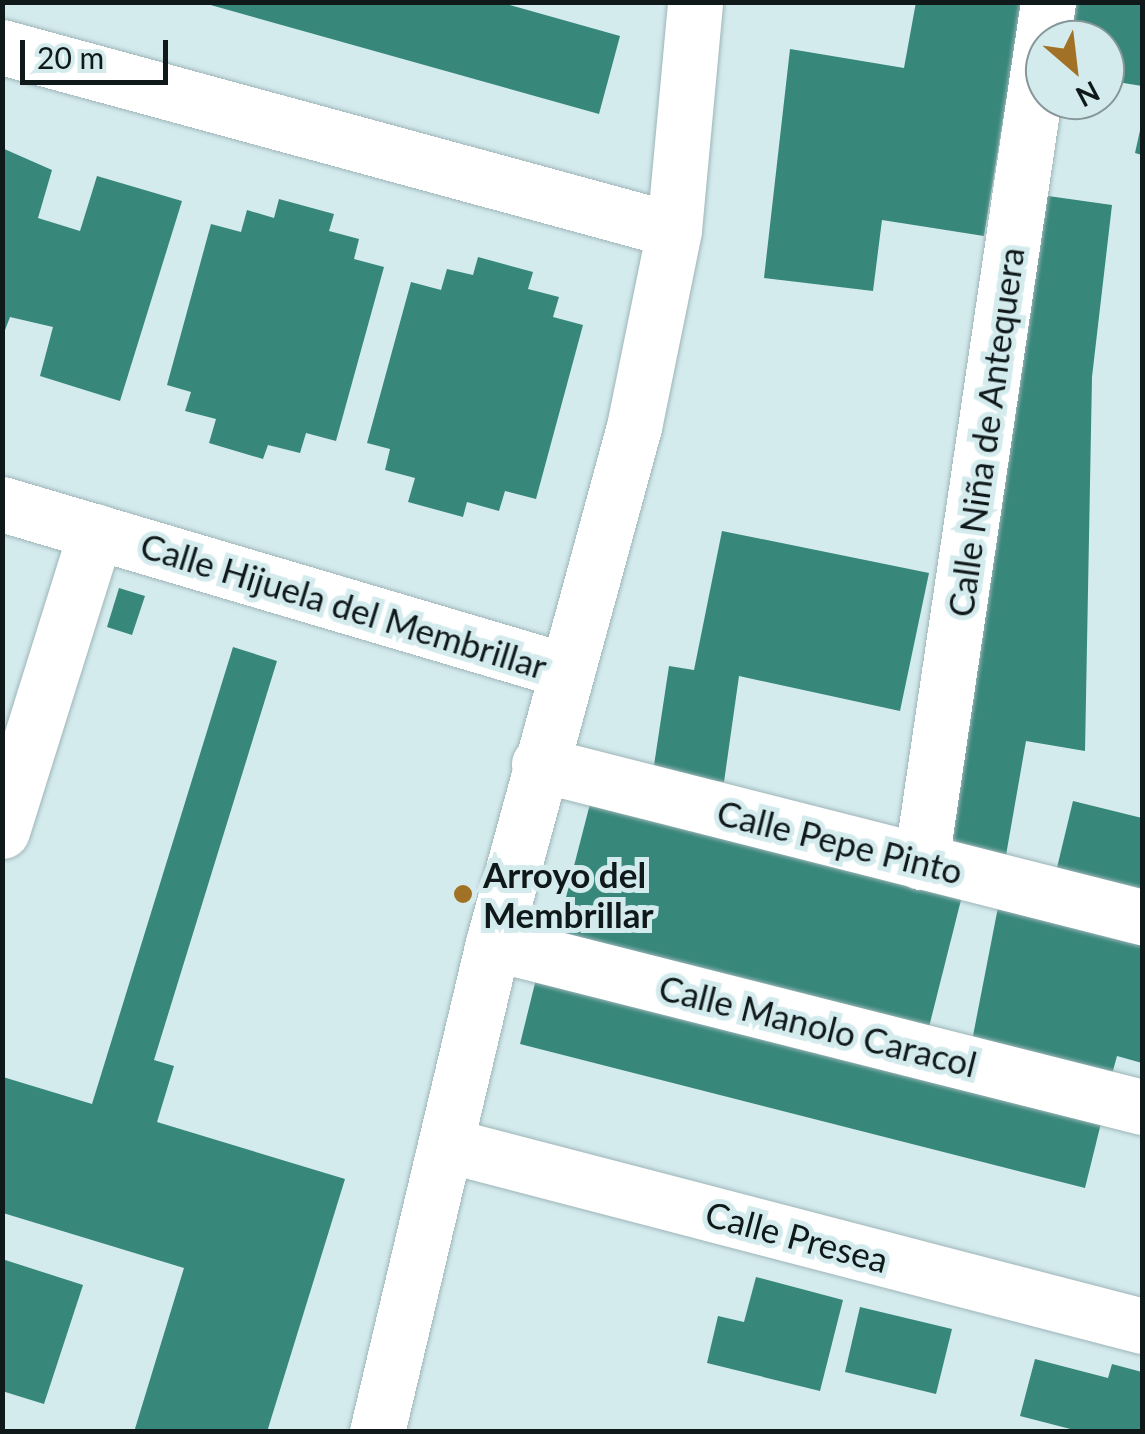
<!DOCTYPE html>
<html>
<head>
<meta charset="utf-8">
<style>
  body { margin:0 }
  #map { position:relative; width:1145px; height:1434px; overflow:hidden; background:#d4ebee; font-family:Lato,sans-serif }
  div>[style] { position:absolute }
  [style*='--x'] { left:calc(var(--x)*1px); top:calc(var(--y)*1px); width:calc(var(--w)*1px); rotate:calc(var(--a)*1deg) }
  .building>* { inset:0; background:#37877a }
  .roads { filter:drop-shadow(0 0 2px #9eb5b8) drop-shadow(0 0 2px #9eb5b8) }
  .minor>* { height:55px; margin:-27.5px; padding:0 27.5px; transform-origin:27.5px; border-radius:27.5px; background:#fff }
  .dots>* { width:28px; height:28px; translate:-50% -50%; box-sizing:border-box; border:5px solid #d4ebee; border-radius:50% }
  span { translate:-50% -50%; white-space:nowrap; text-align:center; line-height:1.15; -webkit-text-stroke:10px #d4ebee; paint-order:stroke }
  .street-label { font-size:35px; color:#10191a }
  .poi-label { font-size:35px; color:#10191a; font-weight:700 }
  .left { translate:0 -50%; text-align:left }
  .frame { position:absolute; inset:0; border:5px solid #10191a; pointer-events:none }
  .north { position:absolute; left:1025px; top:20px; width:100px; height:100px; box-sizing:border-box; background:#d4ebee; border:2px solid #869799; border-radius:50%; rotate:152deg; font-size:28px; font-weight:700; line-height:40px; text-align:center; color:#10191a }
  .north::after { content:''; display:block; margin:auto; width:35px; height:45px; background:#a17225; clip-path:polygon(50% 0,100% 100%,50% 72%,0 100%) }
  .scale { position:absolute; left:20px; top:40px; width:148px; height:45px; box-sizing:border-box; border:5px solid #10191a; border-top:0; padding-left:12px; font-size:30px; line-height:35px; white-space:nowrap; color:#10191a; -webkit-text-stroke:8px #d4ebee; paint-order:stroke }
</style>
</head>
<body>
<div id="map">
  <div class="building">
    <i style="clip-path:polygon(200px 2px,499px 2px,620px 36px,599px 114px)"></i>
    <i style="clip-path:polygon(916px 2px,1022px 4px,984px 236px,882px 220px,873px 291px,764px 278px,790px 49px,904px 68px)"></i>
    <i style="clip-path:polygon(1067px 2px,1142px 2px,1142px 86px,1105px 80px,1105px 40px,1061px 40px)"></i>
    <i style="clip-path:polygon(1141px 126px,1142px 126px,1142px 155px,1135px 153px)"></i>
    <i style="clip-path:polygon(2px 148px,52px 170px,38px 218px,80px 231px,97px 176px,182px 201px,120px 401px,40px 376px,53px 327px,10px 317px,2px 338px)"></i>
    <i style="clip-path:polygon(1041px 195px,1112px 205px,1092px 377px,1085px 751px,1026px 741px,1005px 861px,934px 848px)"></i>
    <i style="clip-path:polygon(279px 199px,334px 214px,329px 231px,359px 239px,354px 259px,384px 267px,336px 441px,306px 433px,300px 453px,268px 445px,263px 459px,209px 443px,216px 419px,185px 411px,191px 392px,167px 385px,211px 224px,241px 232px,247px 210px,274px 218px)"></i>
    <i style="clip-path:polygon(478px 257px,533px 272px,528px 289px,559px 297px,553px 317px,583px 325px,536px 499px,505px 491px,499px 511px,467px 502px,463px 517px,408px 502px,415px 478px,385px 470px,390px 449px,367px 443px,411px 282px,441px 290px,447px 269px,473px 275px)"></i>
    <i style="clip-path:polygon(722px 531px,929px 573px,900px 711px,739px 676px,724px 782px,653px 772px,669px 666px,694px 670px)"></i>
    <i style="clip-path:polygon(119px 588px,145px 596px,132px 635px,107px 627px)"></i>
    <i style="clip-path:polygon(233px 647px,277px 661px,154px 1060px,174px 1066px,157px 1122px,345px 1179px,267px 1432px,134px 1432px,184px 1268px,3px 1213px,3px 1077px,92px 1104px)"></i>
    <i style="clip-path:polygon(592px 796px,964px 888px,929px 1027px,556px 936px)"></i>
    <i style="clip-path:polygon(1073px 801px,1142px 818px,1142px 897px,1055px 876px)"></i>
    <i style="clip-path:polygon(1000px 897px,1142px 933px,1142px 1063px,1117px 1056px,1111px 1078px,971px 1046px)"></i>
    <i style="clip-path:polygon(538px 971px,1103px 1115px,1085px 1188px,520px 1044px)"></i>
    <i style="clip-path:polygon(2px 1259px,83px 1285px,44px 1404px,2px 1391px)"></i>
    <i style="clip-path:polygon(756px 1277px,843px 1300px,820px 1391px,707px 1363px,718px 1316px,744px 1322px)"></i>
    <i style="clip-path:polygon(860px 1307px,952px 1329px,936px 1394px,845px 1372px)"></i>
    <i style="clip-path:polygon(1035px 1359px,1108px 1378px,1112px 1364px,1142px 1372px,1142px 1432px,1082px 1432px,1020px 1416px)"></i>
  </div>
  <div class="roads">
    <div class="minor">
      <i style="--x:2;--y:47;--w:696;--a:15.23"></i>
      <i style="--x:2;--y:504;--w:589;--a:16.47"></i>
      <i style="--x:539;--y:764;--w:622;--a:14.24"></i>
      <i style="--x:2;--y:831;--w:314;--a:-72.6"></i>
      <i style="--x:921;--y:862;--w:869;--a:-81.6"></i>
      <i style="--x:493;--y:943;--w:669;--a:14.18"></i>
      <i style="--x:451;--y:1146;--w:714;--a:14.6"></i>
      <i style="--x:377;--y:1432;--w:503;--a:-76.66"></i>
      <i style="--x:493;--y:943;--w:535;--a:-74.72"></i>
      <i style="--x:634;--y:427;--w:201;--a:-78.5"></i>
      <i style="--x:674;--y:230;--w:229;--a:-84.7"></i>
    </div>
  </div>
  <div class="dots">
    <i style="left:463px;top:894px;background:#a17225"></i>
  </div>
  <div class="street-label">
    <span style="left:985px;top:432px;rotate:-82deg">Calle Niña de Antequera</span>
    <span style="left:344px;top:605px;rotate:17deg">Calle Hijuela del Membrillar</span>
    <span style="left:840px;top:841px;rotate:14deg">Calle Pepe Pinto</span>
    <span style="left:818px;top:1025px;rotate:14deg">Calle Manolo Caracol</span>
    <span style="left:797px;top:1236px;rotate:15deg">Calle Presea</span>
  </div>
  <div class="poi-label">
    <span class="left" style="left:483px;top:894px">Arroyo del<br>Membrillar</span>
  </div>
  <div class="frame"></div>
  <div class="north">N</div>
  <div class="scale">20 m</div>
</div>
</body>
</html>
